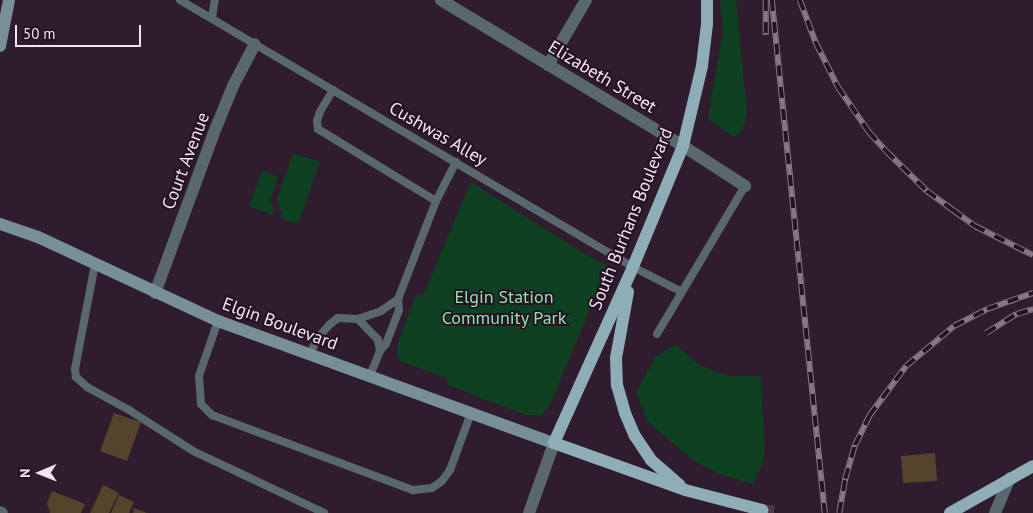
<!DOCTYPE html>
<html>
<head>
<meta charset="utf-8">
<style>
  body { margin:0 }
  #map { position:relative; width:1033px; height:513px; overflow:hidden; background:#2f1c2e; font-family:"PT Sans",sans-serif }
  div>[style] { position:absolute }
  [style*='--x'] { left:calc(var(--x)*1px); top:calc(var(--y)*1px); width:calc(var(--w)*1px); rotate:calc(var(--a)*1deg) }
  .green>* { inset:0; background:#0e4121 }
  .building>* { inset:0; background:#55432c }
  .primary-tunnel>* { height:12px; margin-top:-6px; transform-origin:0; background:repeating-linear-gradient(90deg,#4c3a4b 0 12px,transparent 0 18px) }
  .lane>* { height:8px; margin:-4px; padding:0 4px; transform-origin:4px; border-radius:4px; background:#59686d }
  .street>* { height:12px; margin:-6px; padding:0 6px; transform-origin:6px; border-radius:6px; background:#59686d }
  .secondary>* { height:12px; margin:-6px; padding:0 6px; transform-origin:6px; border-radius:6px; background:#778f96 }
  .primary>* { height:12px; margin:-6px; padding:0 6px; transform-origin:6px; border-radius:6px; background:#8eadb7 }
  .rail>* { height:5.5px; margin-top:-2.75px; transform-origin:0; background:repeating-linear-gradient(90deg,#251224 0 11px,#887787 0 22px); box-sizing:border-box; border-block:1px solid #887787 }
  span { translate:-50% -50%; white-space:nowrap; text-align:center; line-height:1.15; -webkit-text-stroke:4px #251224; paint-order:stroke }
  .street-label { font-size:18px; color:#f2e4f1 }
  .park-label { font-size:18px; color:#92e2a8 }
  .north { position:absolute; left:15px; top:448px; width:50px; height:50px; -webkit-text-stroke:4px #251224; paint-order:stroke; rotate:269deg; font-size:14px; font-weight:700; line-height:20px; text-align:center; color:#f2e4f1 }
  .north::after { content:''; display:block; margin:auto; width:18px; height:22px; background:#f2e4f1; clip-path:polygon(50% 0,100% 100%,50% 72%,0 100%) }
  .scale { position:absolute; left:15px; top:25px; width:126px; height:22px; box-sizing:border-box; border:2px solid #f2e4f1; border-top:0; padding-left:6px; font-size:15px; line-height:18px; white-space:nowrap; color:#f2e4f1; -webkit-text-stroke:4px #251224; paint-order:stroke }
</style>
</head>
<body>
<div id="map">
  <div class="green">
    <i style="clip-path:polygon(720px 0,736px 0,747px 113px,742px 132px,734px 137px,708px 119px,723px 30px)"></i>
    <i style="clip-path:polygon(293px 153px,320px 162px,298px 224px,280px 218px,282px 213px,277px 199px)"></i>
    <i style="clip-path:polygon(262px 171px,278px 177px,270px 200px,274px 210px,272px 215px,249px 206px)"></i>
    <i style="clip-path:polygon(471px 182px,588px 256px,606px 265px,605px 273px,550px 405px,542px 415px,526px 415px,448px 385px,446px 378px,400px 361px,397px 354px,398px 342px,416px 295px,423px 296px)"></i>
    <i style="clip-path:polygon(676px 345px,699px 365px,729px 376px,761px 376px,765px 456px,753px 484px,723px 475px,695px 462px,648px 422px,636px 393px,656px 356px)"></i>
  </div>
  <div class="building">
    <i style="clip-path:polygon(114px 413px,141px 422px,127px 461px,100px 451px)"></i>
    <i style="clip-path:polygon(935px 453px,937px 481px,903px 483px,901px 456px)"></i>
    <i style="clip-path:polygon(103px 485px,119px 493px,109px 513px,90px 513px)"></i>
    <i style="clip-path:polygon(52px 491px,85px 504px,81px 513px,50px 513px,47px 503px)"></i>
    <i style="clip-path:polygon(119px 495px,134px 502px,129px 513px,111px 513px)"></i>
    <i style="clip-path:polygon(134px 508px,147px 513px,133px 513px)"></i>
  </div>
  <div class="primary-tunnel">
    <i style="--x:762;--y:510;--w:17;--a:10"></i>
  </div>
  <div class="lane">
    <i style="--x:180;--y:0;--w:526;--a:30.52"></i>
    <i style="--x:633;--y:267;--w:55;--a:27"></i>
    <i style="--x:212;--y:18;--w:18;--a:-81"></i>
    <i style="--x:333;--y:90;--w:26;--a:121"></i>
    <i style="--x:320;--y:112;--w:9;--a:108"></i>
    <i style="--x:317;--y:121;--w:8;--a:83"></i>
    <i style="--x:318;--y:129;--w:138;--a:31.4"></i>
    <i style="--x:95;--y:264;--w:107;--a:100.8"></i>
    <i style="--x:75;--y:369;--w:8;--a:83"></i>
    <i style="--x:76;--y:377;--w:15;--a:42"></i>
    <i style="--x:87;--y:387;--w:48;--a:28.7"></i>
    <i style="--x:129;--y:410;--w:76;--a:32.6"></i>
    <i style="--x:193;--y:451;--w:145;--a:25.3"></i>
    <i style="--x:398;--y:299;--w:105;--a:-68.8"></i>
    <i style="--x:436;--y:201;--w:44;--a:-62.9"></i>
    <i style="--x:358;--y:319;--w:24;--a:-19"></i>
    <i style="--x:381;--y:311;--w:21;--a:-35"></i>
    <i style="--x:398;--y:299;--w:11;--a:85"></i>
    <i style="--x:399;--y:310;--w:36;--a:111"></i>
    <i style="--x:386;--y:344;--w:9;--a:131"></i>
    <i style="--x:218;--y:321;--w:58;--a:109.1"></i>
    <i style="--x:199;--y:376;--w:28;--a:86"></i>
    <i style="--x:201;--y:404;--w:16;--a:45"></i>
    <i style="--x:212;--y:415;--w:215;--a:20.5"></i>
    <i style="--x:413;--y:490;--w:19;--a:-6"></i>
    <i style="--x:432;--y:488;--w:12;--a:-35"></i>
    <i style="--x:442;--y:481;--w:14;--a:-54"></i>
    <i style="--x:450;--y:470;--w:61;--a:-69.8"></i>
    <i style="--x:657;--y:334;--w:172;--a:-59.3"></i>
    <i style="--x:310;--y:354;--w:17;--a:-65"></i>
    <i style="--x:317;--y:339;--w:18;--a:-49"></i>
    <i style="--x:329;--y:325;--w:11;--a:-38"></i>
    <i style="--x:338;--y:318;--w:20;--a:3"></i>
    <i style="--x:358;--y:319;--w:29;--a:46"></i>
    <i style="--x:378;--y:340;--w:11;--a:80"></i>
    <i style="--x:380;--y:351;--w:27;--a:112"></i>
  </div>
  <div class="street">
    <i style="--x:441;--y:0;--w:283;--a:31.1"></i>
    <i style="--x:683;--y:146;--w:74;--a:32.8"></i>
    <i style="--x:548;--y:65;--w:75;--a:-59.7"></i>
    <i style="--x:155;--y:293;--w:168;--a:-69.8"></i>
    <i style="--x:213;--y:135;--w:53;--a:-67.8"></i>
    <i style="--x:233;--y:86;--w:47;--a:-62.4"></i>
    <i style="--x:0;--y:512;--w:2;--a:27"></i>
    <i style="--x:529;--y:513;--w:74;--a:-70.3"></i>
    <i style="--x:995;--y:513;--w:38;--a:-67"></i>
  </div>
  <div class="secondary">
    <i style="--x:0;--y:46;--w:47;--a:-78.9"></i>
    <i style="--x:0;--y:224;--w:40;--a:18.9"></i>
    <i style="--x:38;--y:237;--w:199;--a:25"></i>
    <i style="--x:218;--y:321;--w:357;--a:20"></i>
  </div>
  <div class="primary">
    <i style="--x:707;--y:0;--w:24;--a:90"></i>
    <i style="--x:707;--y:24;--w:42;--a:96.8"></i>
    <i style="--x:702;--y:66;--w:82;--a:103.4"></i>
    <i style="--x:683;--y:146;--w:131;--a:112.5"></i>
    <i style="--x:633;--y:267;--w:193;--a:114.2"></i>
    <i style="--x:554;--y:443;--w:139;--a:19.7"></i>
    <i style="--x:685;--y:490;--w:80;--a:14.6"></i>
    <i style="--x:628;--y:292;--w:67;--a:100.3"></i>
    <i style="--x:616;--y:358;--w:27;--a:88"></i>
    <i style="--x:617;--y:385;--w:29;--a:74"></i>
    <i style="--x:625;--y:413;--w:25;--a:67"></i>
    <i style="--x:635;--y:436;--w:29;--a:56"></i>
    <i style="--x:651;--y:460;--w:38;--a:41"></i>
    <i style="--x:950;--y:513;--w:95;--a:-29.5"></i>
  </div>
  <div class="rail">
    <i style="--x:766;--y:0;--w:35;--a:90"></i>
    <i style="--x:772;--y:0;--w:516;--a:84.1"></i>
    <i style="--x:800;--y:0;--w:46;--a:69.6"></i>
    <i style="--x:816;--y:43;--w:49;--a:63.4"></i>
    <i style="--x:838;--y:87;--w:55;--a:55.4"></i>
    <i style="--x:869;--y:132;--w:25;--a:48"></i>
    <i style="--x:886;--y:151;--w:57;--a:44.3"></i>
    <i style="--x:927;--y:191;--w:32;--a:36"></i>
    <i style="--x:953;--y:210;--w:27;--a:36"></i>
    <i style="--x:975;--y:226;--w:65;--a:26.6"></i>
    <i style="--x:986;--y:333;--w:36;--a:-32"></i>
    <i style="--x:1017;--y:314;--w:17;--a:-17"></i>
    <i style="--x:839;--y:513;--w:35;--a:-80"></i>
    <i style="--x:845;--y:479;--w:35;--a:-74"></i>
    <i style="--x:855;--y:445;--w:32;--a:-64"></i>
    <i style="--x:869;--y:416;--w:62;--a:-53.5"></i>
    <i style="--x:906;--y:366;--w:62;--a:-39.8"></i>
    <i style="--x:954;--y:326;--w:37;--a:-27"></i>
    <i style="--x:987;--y:309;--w:49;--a:-19.2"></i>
  </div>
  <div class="street-label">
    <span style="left:602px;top:77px;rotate:31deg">Elizabeth Street</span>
    <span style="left:438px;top:134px;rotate:30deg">Cushwas Alley</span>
    <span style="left:186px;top:161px;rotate:-69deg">Court Avenue</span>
    <span style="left:631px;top:219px;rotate:-68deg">South Burhans Boulevard</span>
    <span style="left:280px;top:324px;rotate:20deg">Elgin Boulevard</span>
  </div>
  <div class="park-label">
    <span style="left:504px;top:308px">Elgin Station<br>Community Park</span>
  </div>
  <div class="north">N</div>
  <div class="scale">50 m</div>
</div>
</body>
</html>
